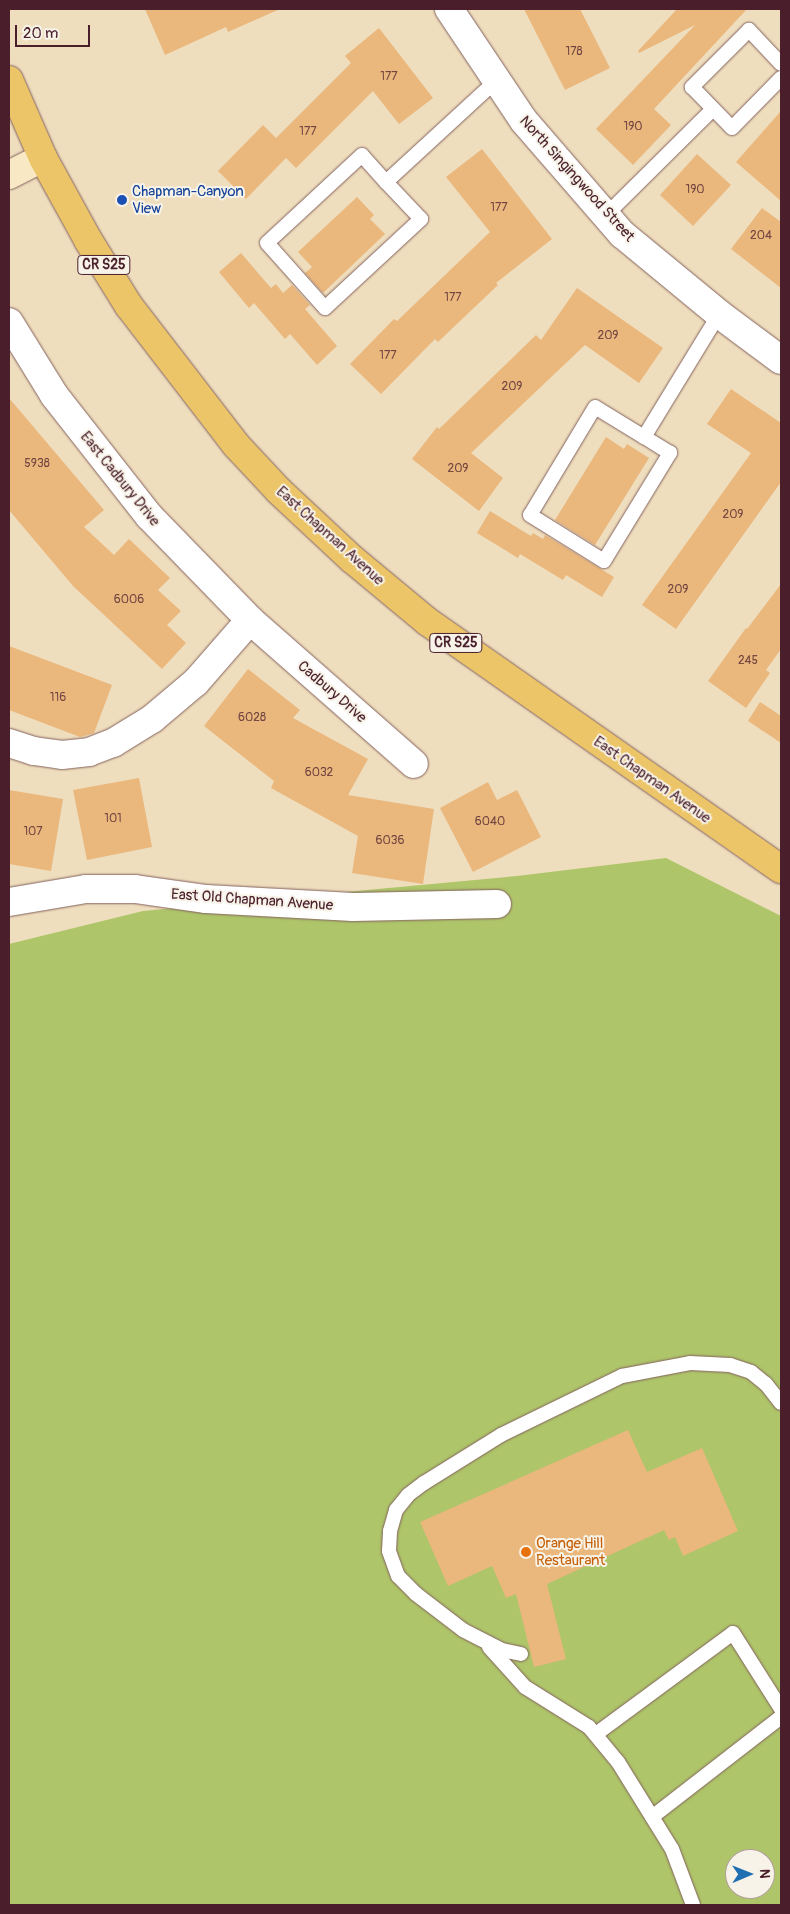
<!DOCTYPE html>
<html>
<head>
<meta charset="utf-8">
<style>
  body { margin:0 }
  #map { position:relative; width:790px; height:1914px; overflow:hidden; background:#efdebe; font-family:Pangolin,sans-serif }
  div>[style] { position:absolute }
  [style*='--x'] { left:calc(var(--x)*1px); top:calc(var(--y)*1px); width:calc(var(--w)*1px); rotate:calc(var(--a)*1deg) }
  .green>* { inset:0; background:#aec56a }
  .building>* { inset:0; background:#eab77d }
  .roads { filter:drop-shadow(0 0 1px #84625e) drop-shadow(0 0 1px #84625e) }
  .lane>* { height:14px; margin:-7px; padding:0 7px; transform-origin:7px; border-radius:7px; background:#fff }
  .street>* { height:28px; margin:-14px; padding:0 14px; transform-origin:14px; border-radius:14px; background:#fff }
  .secondary>* { height:28px; margin:-14px; padding:0 14px; transform-origin:14px; border-radius:14px; background:#f8e8c3 }
  .primary>* { height:28px; margin:-14px; padding:0 14px; transform-origin:14px; border-radius:14px; background:#edc569 }
  .dots>* { width:14px; height:14px; translate:-50% -50%; box-sizing:border-box; border:2px solid #f7f3e8; border-radius:50% }
  span { translate:-50% -50%; white-space:nowrap; text-align:center; line-height:1.15; -webkit-text-stroke:4px #f7f3e8; paint-order:stroke }
  .number-label { font-size:12px; color:#724540 }
  .number-label span { -webkit-text-stroke-width:0 }
  .shield-label span { padding:1px 4px; background:#f7f3e8; border:1px solid; border-radius:4px; -webkit-text-stroke-width:0 }
  .shield-label { font-size:14px; color:#4a1f2b; font-weight:700 }
  .street-label { font-size:15px; color:#4a1f2b }
  .transit-label { font-size:15px; color:#164399 }
  .left { translate:0 -50%; text-align:left }
  .food-label { font-size:15px; color:#c56008 }
  .frame { position:absolute; inset:0; border:10px solid #4a1f2b; pointer-events:none }
  .north { position:absolute; left:725px; top:1849px; width:50px; height:50px; box-sizing:border-box; background:#f7f3e8; border:1px solid #b29e9c; border-radius:50%; rotate:89deg; font-size:14px; font-weight:700; line-height:20px; text-align:center; color:#4a1f2b }
  .north::after { content:''; display:block; margin:auto; width:18px; height:22px; background:#1f6fb2; clip-path:polygon(50% 0,100% 100%,50% 72%,0 100%) }
  .scale { position:absolute; left:15px; top:25px; width:75px; height:22px; box-sizing:border-box; border:2px solid #4a1f2b; border-top:0; padding-left:6px; font-size:15px; line-height:18px; white-space:nowrap; color:#4a1f2b; -webkit-text-stroke:4px #f7f3e8; paint-order:stroke }
</style>
</head>
<body>
<div id="map">
  <div class="green">
    <i style="clip-path:polygon(evenodd,666px 858px,781px 916px,781px 1905px,9px 1905px,9px 944px,143px 911px,517px 876px,666px 858px,735px 1859px,765px 1859px,765px 1889px,735px 1889px,735px 1859px)"></i>
  </div>
  <div class="building">
    <i style="clip-path:polygon(145px 9px,280px 9px,228px 32px,226px 27px,165px 55px)"></i>
    <i style="clip-path:polygon(524px 9px,580px 9px,610px 68px,565px 90px)"></i>
    <i style="clip-path:polygon(677px 9px,747px 9px,654px 109px,671px 125px,633px 165px,596px 129px,695px 25px,639px 53px,638px 51px)"></i>
    <i style="clip-path:polygon(379px 28px,433px 98px,399px 124px,373px 91px,296px 168px,286px 158px,246px 199px,218px 171px,263px 125px,276px 138px,351px 63px,345px 56px)"></i>
    <i style="clip-path:polygon(781px 111px,781px 201px,736px 162px)"></i>
    <i style="clip-path:polygon(482px 149px,552px 239px,496px 283px,498px 285px,438px 342px,435px 339px,381px 394px,350px 364px,394px 319px,397px 321px,490px 232px,446px 177px)"></i>
    <i style="clip-path:polygon(697px 154px,731px 185px,693px 226px,660px 195px)"></i>
    <i style="clip-path:polygon(357px 197px,374px 215px,370px 219px,385px 234px,323px 293px,305px 273px,312px 267px,298px 252px)"></i>
    <i style="clip-path:polygon(762px 208px,781px 222px,781px 288px,731px 249px)"></i>
    <i style="clip-path:polygon(241px 253px,271px 288px,276px 284px,283px 293px,292px 285px,310px 305px,305px 309px,337px 346px,317px 365px,290px 334px,285px 339px,254px 303px,249px 308px,219px 272px)"></i>
    <i style="clip-path:polygon(577px 288px,663px 348px,639px 383px,585px 345px,471px 453px,503px 478px,479px 511px,412px 459px,437px 427px,439px 429px,536px 335px,541px 340px)"></i>
    <i style="clip-path:polygon(731px 389px,781px 423px,781px 482px,676px 629px,642px 605px,751px 453px,707px 424px)"></i>
    <i style="clip-path:polygon(9px 398px,104px 510px,84px 527px,114px 555px,129px 539px,170px 578px,158px 590px,181px 611px,167px 625px,186px 643px,162px 669px,73px 586px,9px 510px)"></i>
    <i style="clip-path:polygon(606px 437px,624px 449px,627px 444px,649px 458px,595px 545px,555px 520px)"></i>
    <i style="clip-path:polygon(490px 511px,531px 536px,533px 533px,543px 539px,545px 535px,614px 577px,602px 597px,566px 575px,563px 580px,520px 554px,518px 558px,477px 533px)"></i>
    <i style="clip-path:polygon(781px 584px,781px 649px,766px 670px,770px 673px,746px 708px,708px 681px,746px 628px,747px 629px)"></i>
    <i style="clip-path:polygon(9px 646px,112px 685px,94px 733px,80px 737px,9px 710px)"></i>
    <i style="clip-path:polygon(248px 669px,300px 710px,293px 718px,368px 759px,348px 795px,434px 809px,423px 884px,352px 873px,358px 836px,271px 788px,274px 781px,204px 726px)"></i>
    <i style="clip-path:polygon(760px 702px,781px 716px,781px 743px,748px 721px)"></i>
    <i style="clip-path:polygon(139px 778px,152px 847px,87px 860px,73px 790px)"></i>
    <i style="clip-path:polygon(488px 782px,497px 800px,517px 790px,541px 837px,473px 872px,440px 808px)"></i>
    <i style="clip-path:polygon(9px 790px,63px 799px,51px 871px,9px 864px)"></i>
    <i style="clip-path:polygon(628px 1430px,647px 1472px,702px 1448px,738px 1531px,683px 1556px,675px 1537px,669px 1540px,664px 1530px,547px 1584px,566px 1659px,534px 1667px,516px 1594px,506px 1598px,492px 1566px,448px 1586px,420px 1522px)"></i>
  </div>
  <div class="roads">
    <div class="lane">
      <i style="--x:781;--y:64;--w:47;--a:-133.3"></i>
      <i style="--x:749;--y:30;--w:81;--a:135"></i>
      <i style="--x:692;--y:87;--w:57;--a:45.7"></i>
      <i style="--x:732;--y:128;--w:70;--a:-45.6"></i>
      <i style="--x:386;--y:182;--w:36;--a:-132"></i>
      <i style="--x:362;--y:155;--w:129;--a:137.2"></i>
      <i style="--x:267;--y:243;--w:87;--a:48.3"></i>
      <i style="--x:325;--y:308;--w:131;--a:-42.8"></i>
      <i style="--x:421;--y:219;--w:51;--a:-133.4"></i>
      <i style="--x:386;--y:182;--w:149;--a:-42.6"></i>
      <i style="--x:605;--y:216;--w:152;--a:-44.7"></i>
      <i style="--x:644;--y:437;--w:57;--a:-148.5"></i>
      <i style="--x:595;--y:407;--w:126;--a:121"></i>
      <i style="--x:530;--y:515;--w:87;--a:31.9"></i>
      <i style="--x:604;--y:561;--w:127;--a:-58.6"></i>
      <i style="--x:670;--y:453;--w:31;--a:-148"></i>
      <i style="--x:644;--y:437;--w:144;--a:-58.6"></i>
      <i style="--x:489;--y:1647;--w:54;--a:48"></i>
      <i style="--x:525;--y:1687;--w:75;--a:32"></i>
      <i style="--x:589;--y:1727;--w:45;--a:50.4"></i>
      <i style="--x:618;--y:1762;--w:102;--a:58.2"></i>
      <i style="--x:672;--y:1849;--w:60;--a:69.4"></i>
      <i style="--x:521;--y:1654;--w:19;--a:-168"></i>
      <i style="--x:502;--y:1650;--w:44;--a:-152.9"></i>
      <i style="--x:463;--y:1630;--w:59;--a:-142.5"></i>
      <i style="--x:416;--y:1594;--w:25;--a:-135"></i>
      <i style="--x:398;--y:1576;--w:27;--a:-110"></i>
      <i style="--x:389;--y:1551;--w:20;--a:-87"></i>
      <i style="--x:390;--y:1531;--w:22;--a:-74"></i>
      <i style="--x:396;--y:1510;--w:19;--a:-51"></i>
      <i style="--x:408;--y:1495;--w:20;--a:-37"></i>
      <i style="--x:424;--y:1483;--w:91;--a:-31.9"></i>
      <i style="--x:501;--y:1435;--w:135;--a:-26"></i>
      <i style="--x:622;--y:1376;--w:69;--a:-10.8"></i>
      <i style="--x:690;--y:1363;--w:40;--a:2.9"></i>
      <i style="--x:730;--y:1365;--w:22;--a:18"></i>
      <i style="--x:751;--y:1372;--w:19;--a:39"></i>
      <i style="--x:766;--y:1384;--w:24;--a:52"></i>
      <i style="--x:596;--y:1734;--w:170;--a:-36.4"></i>
      <i style="--x:733;--y:1633;--w:90;--a:57.7"></i>
      <i style="--x:652;--y:1817;--w:163;--a:-37.8"></i>
    </div>
    <div class="street">
      <i style="--x:449;--y:9;--w:135;--a:56.2"></i>
      <i style="--x:524;--y:121;--w:150;--a:49.1"></i>
      <i style="--x:622;--y:234;--w:126;--a:39.5"></i>
      <i style="--x:719;--y:314;--w:77;--a:36.6"></i>
      <i style="--x:9;--y:322;--w:86;--a:58.3"></i>
      <i style="--x:54;--y:395;--w:154;--a:51.9"></i>
      <i style="--x:149;--y:516;--w:145;--a:45.8"></i>
      <i style="--x:250;--y:620;--w:218;--a:41.3"></i>
      <i style="--x:9;--y:743;--w:26;--a:18"></i>
      <i style="--x:34;--y:751;--w:28;--a:8"></i>
      <i style="--x:62;--y:755;--w:27;--a:-6"></i>
      <i style="--x:89;--y:752;--w:26;--a:-21"></i>
      <i style="--x:113;--y:743;--w:46;--a:-31.6"></i>
      <i style="--x:152;--y:719;--w:57;--a:-40.1"></i>
      <i style="--x:196;--y:682;--w:82;--a:-48.9"></i>
      <i style="--x:9;--y:902;--w:78;--a:-9.6"></i>
      <i style="--x:86;--y:889;--w:49;--a:0"></i>
      <i style="--x:135;--y:889;--w:72;--a:8"></i>
      <i style="--x:206;--y:899;--w:147;--a:3.1"></i>
      <i style="--x:353;--y:907;--w:144;--a:-1.2"></i>
    </div>
    <div class="secondary">
      <i style="--x:9;--y:175;--w:38;--a:-27"></i>
    </div>
    <div class="primary">
      <i style="--x:9;--y:80;--w:85;--a:66.4"></i>
      <i style="--x:43;--y:158;--w:94;--a:61.2"></i>
      <i style="--x:88;--y:240;--w:78;--a:58.2"></i>
      <i style="--x:129;--y:306;--w:175;--a:52.4"></i>
      <i style="--x:236;--y:445;--w:63;--a:46.9"></i>
      <i style="--x:279;--y:491;--w:100;--a:43"></i>
      <i style="--x:352;--y:559;--w:99;--a:39.7"></i>
      <i style="--x:428;--y:622;--w:431;--a:35"></i>
    </div>
  </div>
  <div class="dots">
    <i style="left:122px;top:200px;background:#1a4fb4"></i>
    <i style="left:526px;top:1552px;background:#e8710a"></i>
  </div>
  <div class="number-label">
    <span style="left:574px;top:52px">178</span>
    <span style="left:389px;top:77px">177</span>
    <span style="left:633px;top:127px">190</span>
    <span style="left:308px;top:132px">177</span>
    <span style="left:695px;top:190px">190</span>
    <span style="left:499px;top:208px">177</span>
    <span style="left:761px;top:236px">204</span>
    <span style="left:453px;top:298px">177</span>
    <span style="left:608px;top:336px">209</span>
    <span style="left:388px;top:356px">177</span>
    <span style="left:512px;top:387px">209</span>
    <span style="left:37px;top:464px">5938</span>
    <span style="left:458px;top:469px">209</span>
    <span style="left:733px;top:515px">209</span>
    <span style="left:678px;top:590px">209</span>
    <span style="left:129px;top:600px">6006</span>
    <span style="left:748px;top:661px">245</span>
    <span style="left:58px;top:698px">116</span>
    <span style="left:252px;top:718px">6028</span>
    <span style="left:319px;top:773px">6032</span>
    <span style="left:113px;top:819px">101</span>
    <span style="left:490px;top:822px">6040</span>
    <span style="left:33px;top:832px">107</span>
    <span style="left:390px;top:841px">6036</span>
  </div>
  <div class="shield-label">
    <span style="left:104px;top:265px">CR S25</span>
    <span style="left:456px;top:643px">CR S25</span>
  </div>
  <div class="street-label">
    <span style="left:577px;top:179px;rotate:48deg">North Singingwood Street</span>
    <span style="left:120px;top:479px;rotate:51deg">East Cadbury Drive</span>
    <span style="left:330px;top:536px;rotate:42deg">East Chapman Avenue</span>
    <span style="left:332px;top:692px;rotate:41deg">Cadbury Drive</span>
    <span style="left:652px;top:780px;rotate:35deg">East Chapman Avenue</span>
    <span style="left:252px;top:900px;rotate:4deg">East Old Chapman Avenue</span>
  </div>
  <div class="transit-label">
    <span class="left" style="left:132px;top:200px">Chapman-Canyon<br>View</span>
  </div>
  <div class="food-label">
    <span class="left" style="left:536px;top:1552px">Orange Hill<br>Restaurant</span>
  </div>
  <div class="frame"></div>
  <div class="north">N</div>
  <div class="scale">20 m</div>
</div>
</body>
</html>
